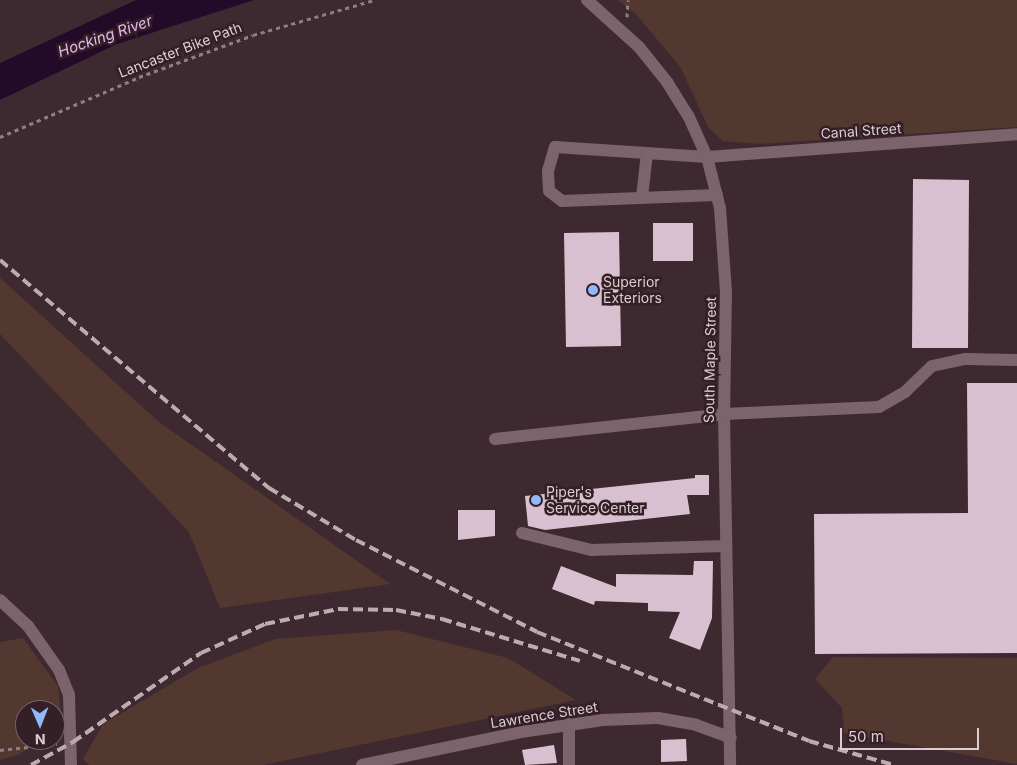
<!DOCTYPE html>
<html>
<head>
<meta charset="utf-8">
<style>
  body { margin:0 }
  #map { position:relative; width:1017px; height:765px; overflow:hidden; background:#3f2930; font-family:Inter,sans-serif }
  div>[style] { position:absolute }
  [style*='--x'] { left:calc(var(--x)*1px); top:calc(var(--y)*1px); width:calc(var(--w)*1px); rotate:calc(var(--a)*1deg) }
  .green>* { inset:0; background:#533830 }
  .water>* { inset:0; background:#230a28 }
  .building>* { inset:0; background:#d9c0d0 }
  .path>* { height:3px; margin-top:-1.5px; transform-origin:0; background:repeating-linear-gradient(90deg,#8f7d82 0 4px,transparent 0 8px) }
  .minor>* { height:12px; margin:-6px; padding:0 6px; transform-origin:6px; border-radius:6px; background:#7d636b }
  .rail>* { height:4px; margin-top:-2px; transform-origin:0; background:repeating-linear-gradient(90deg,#bcacb0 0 10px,transparent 0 15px) }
  .dots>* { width:14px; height:14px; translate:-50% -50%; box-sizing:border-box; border:2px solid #341f26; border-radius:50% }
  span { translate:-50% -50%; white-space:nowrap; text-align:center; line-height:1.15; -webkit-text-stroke:5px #341f26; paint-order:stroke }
  .street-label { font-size:14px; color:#dccdd1 }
  .poi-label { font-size:14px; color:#dccdd1 }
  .left { translate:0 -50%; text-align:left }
  .water-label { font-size:15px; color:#e5b6f1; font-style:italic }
  .north { position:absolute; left:15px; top:700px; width:50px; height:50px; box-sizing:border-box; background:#341f26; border:1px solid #77656a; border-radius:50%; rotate:179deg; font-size:14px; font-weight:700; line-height:20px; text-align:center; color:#dccdd1 }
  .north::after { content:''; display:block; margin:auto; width:18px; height:22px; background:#90b8fd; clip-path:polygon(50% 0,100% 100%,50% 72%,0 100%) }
  .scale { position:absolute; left:840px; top:728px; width:139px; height:22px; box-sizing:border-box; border:2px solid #dccdd1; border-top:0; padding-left:6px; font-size:15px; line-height:18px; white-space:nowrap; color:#dccdd1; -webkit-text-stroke:4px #341f26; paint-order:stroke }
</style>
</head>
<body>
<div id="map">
  <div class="green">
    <i style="clip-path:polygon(618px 0,1017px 0,1017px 127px,760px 144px,723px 141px,708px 127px,681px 68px,635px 13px)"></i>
    <i style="clip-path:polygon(0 278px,159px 422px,390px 584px,220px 608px,189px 532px,0 334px)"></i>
    <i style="clip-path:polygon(396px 630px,508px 658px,576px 700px,263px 765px,89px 765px,83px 759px,103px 724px,198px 668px,275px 639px)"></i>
    <i style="clip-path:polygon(23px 638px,58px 686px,62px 723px,55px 728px,55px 710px,25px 710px,25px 740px,39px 740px,20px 754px,0 760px,0 642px)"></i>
    <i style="clip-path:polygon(833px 657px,1017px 658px,1017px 764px,844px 733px,842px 708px,815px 679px)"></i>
  </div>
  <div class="water">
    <i style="clip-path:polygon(136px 0,254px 0,117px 44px,0 100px,0 63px)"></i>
  </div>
  <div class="building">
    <i style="clip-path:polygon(913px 179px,969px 180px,968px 348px,912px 348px)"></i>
    <i style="clip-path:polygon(653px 223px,693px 223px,693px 261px,653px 261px)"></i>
    <i style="clip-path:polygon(619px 232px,621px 346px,566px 347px,564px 233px)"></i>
    <i style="clip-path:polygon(967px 383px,1017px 383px,1017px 653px,815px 654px,814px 514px,968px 513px)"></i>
    <i style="clip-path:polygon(695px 475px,709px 475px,709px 495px,687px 495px,690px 514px,545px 530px,528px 526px,525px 496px,695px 478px)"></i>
    <i style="clip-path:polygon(458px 510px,495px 510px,495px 536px,458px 540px)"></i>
    <i style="clip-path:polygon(694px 561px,713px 561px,712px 618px,700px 650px,669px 638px,680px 612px,648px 611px,648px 603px,595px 601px,594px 605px,552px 589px,561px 566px,616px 587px,616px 574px,693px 575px)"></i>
    <i style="clip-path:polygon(686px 739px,687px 761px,661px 762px,661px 740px)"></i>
    <i style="clip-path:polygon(554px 745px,557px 763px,525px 765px,522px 750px)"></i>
  </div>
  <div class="path">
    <i style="--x:627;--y:17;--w:17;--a:-87"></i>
    <i style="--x:0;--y:137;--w:151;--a:-23.3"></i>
    <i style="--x:139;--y:77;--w:121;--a:-20.2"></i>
    <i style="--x:253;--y:35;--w:126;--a:-16.1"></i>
    <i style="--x:0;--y:750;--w:57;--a:-6"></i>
  </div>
  <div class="minor">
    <i style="--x:587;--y:0;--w:70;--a:42.1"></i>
    <i style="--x:639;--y:47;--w:45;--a:51.3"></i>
    <i style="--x:667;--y:82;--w:39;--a:58"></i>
    <i style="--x:688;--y:115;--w:46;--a:65.7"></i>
    <i style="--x:707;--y:157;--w:53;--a:75.7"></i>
    <i style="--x:720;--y:208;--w:83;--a:85.9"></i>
    <i style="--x:726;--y:291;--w:123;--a:90.9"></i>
    <i style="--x:724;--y:414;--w:351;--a:89"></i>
    <i style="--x:717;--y:195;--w:155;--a:177.8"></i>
    <i style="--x:562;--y:201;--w:16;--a:-142"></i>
    <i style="--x:549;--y:191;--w:20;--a:-93"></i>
    <i style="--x:548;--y:171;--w:25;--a:-74"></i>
    <i style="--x:555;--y:147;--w:152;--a:3.8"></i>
    <i style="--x:707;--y:157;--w:311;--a:-4.2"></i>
    <i style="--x:642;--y:197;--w:44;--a:-83.5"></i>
    <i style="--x:495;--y:439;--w:230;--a:-6.2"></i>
    <i style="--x:724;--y:414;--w:155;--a:-2.6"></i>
    <i style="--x:879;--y:407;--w:30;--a:-30"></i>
    <i style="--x:905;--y:392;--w:37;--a:-44"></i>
    <i style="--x:932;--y:366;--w:34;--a:-12"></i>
    <i style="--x:965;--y:359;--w:52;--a:1.1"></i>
    <i style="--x:522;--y:533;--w:71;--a:13.8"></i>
    <i style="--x:591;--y:550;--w:135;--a:-1.7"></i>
    <i style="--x:0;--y:600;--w:38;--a:43"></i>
    <i style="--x:28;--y:626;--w:54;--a:54.8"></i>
    <i style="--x:59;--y:670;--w:27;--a:68"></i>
    <i style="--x:69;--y:695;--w:70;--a:88.4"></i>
    <i style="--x:362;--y:765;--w:162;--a:-11.7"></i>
    <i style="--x:521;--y:732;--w:83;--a:-8.3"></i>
    <i style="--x:603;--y:720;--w:55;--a:-2.1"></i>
    <i style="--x:658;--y:718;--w:39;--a:10"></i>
    <i style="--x:696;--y:725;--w:37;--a:20"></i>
    <i style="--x:569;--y:765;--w:41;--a:-90"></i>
  </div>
  <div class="rail">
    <i style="--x:0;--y:260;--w:353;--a:40.3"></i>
    <i style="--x:269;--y:488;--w:101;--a:30.9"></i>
    <i style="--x:356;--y:540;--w:203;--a:26.9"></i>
    <i style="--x:537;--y:632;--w:293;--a:21.8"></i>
    <i style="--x:809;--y:741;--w:88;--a:15.8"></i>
    <i style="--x:31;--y:765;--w:48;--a:-28.7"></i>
    <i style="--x:73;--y:742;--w:156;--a:-34.8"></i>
    <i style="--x:201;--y:653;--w:70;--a:-24.4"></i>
    <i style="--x:265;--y:624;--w:75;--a:-11.6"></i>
    <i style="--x:338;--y:609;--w:58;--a:1"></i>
    <i style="--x:396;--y:610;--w:47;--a:11.1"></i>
    <i style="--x:442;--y:619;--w:144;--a:16.9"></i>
  </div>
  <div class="dots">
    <i style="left:593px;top:290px;background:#90b8fd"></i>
    <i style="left:536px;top:500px;background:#90b8fd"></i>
  </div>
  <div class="street-label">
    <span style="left:180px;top:50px;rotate:-21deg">Lancaster Bike Path</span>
    <span style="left:861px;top:131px;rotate:-4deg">Canal Street</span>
    <span style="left:710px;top:360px;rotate:-89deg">South Maple Street</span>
    <span style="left:544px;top:715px;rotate:-9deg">Lawrence Street</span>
  </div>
  <div class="poi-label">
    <span class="left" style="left:603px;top:290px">Superior<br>Exteriors</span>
    <span class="left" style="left:546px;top:500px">Piper's<br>Service Center</span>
  </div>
  <div class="water-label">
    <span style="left:105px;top:36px;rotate:-19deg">Hocking River</span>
  </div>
  <div class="north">N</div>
  <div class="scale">50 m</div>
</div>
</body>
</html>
